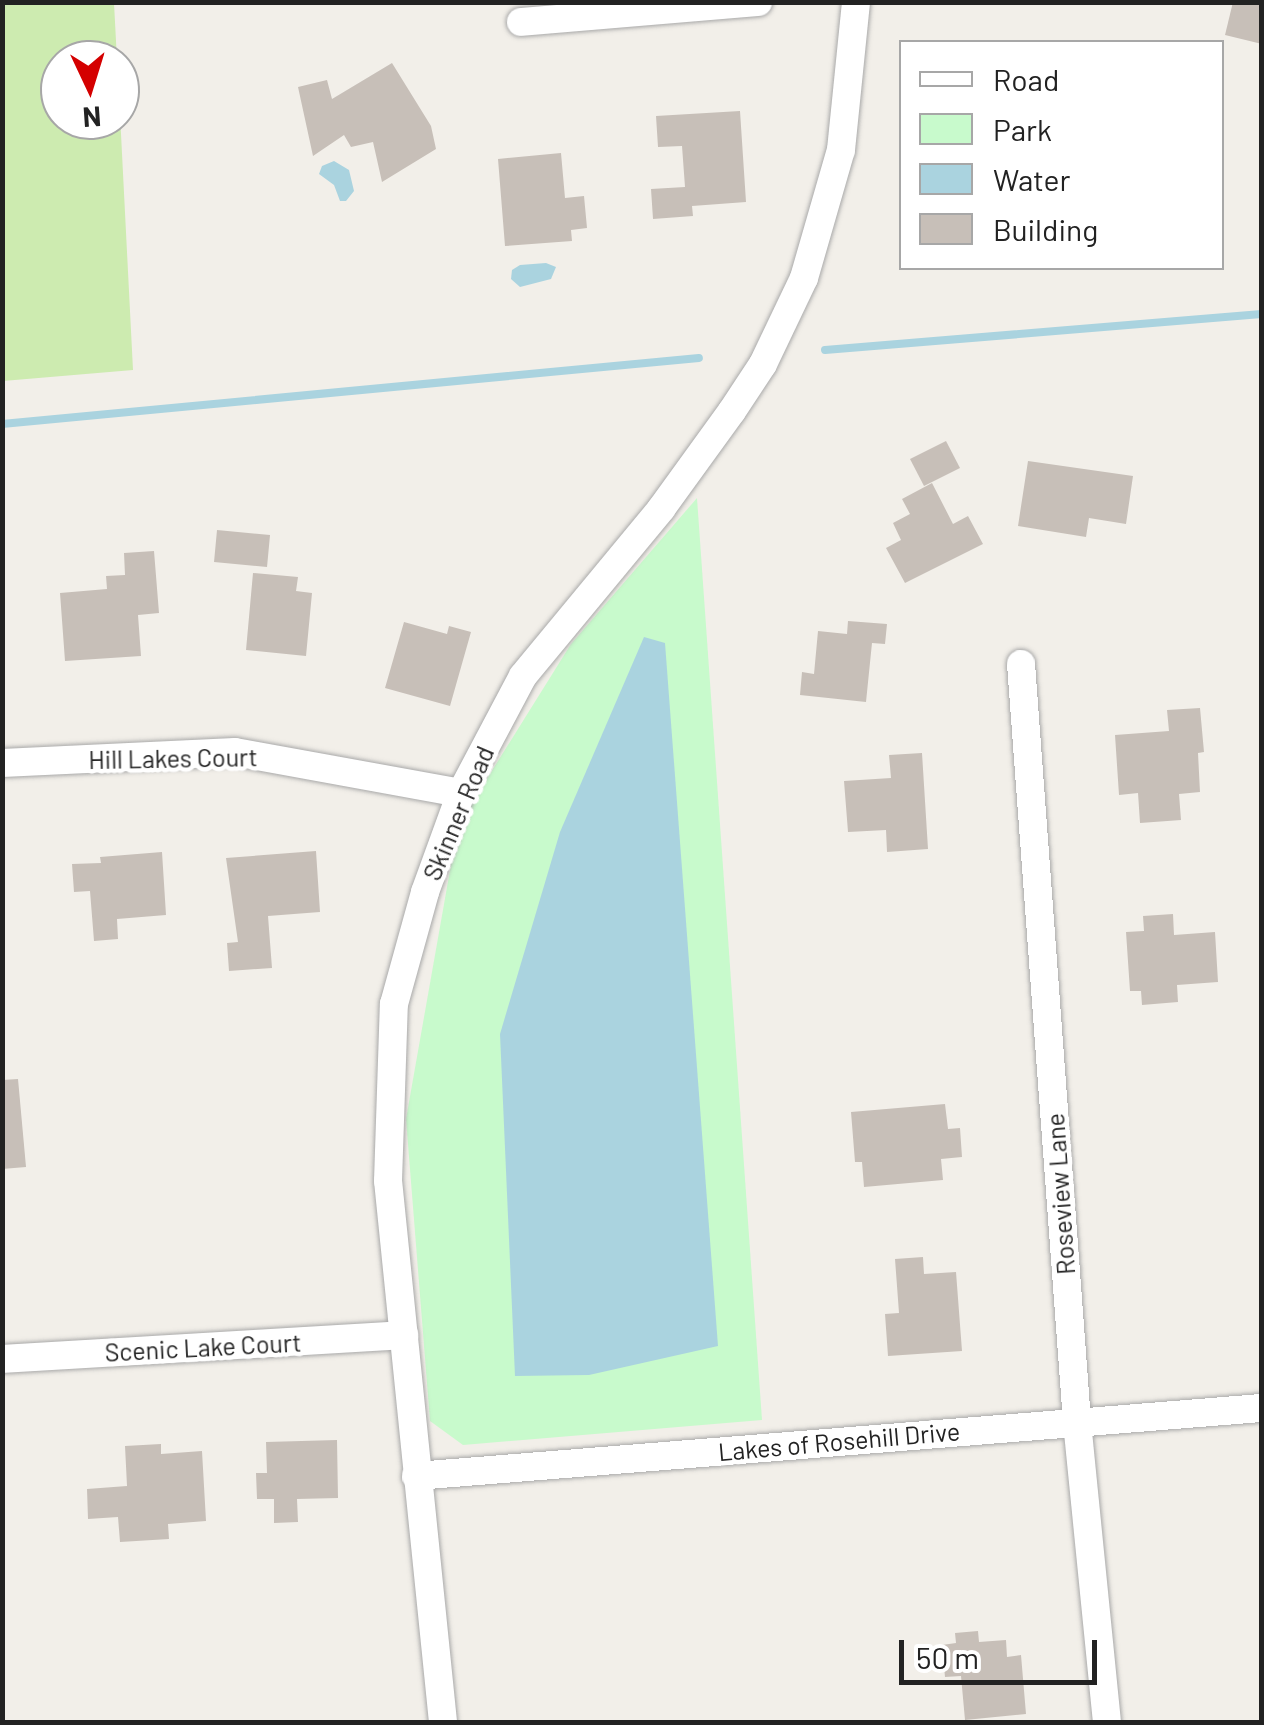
<!DOCTYPE html>
<html>
<head>
<meta charset="utf-8">
<style>
  body { margin:0 }
  #map { position:relative; width:1264px; height:1725px; overflow:hidden; background:#f2efe9; font-family:Barlow,sans-serif }
  div>[style] { position:absolute }
  [style*='--x'] { left:calc(var(--x)*1px); top:calc(var(--y)*1px); width:calc(var(--w)*1px); rotate:calc(var(--a)*1deg) }
  .grass>* { inset:0; background:#cdebb0 }
  .park>* { inset:0; background:#c8facc }
  .water>* { inset:0; background:#aad3df }
  .stream>* { height:8px; margin:-4px; padding:0 4px; transform-origin:4px; border-radius:4px; background:#aad3df }
  .building>* { inset:0; background:#c7bfb8 }
  .roads { filter:drop-shadow(0 0 2px #a9a9a9) drop-shadow(0 0 2px #a9a9a9) }
  .street>* { height:28px; margin:-14px; padding:0 14px; transform-origin:14px; border-radius:14px; background:#fff }
  span { translate:-50% -50%; white-space:nowrap; text-align:center; line-height:1.15; -webkit-text-stroke:9px #fff; paint-order:stroke }
  .street-label { font-size:25px; color:#222 }
  .frame { position:absolute; inset:0; border:5px solid #222; pointer-events:none }
  .legend { position:absolute; left:899px; top:40px; width:325px; height:230px; box-sizing:border-box; background:#fff; border:2px solid #a7a7a7; margin:0; padding:12px 18px; list-style:none; font-size:30px; color:#222 }
  .legend li { display:flex; align-items:center; gap:20px; height:50px }
  .legend b { width:50px; border:2px solid #a7a7a7 }
  .north { position:absolute; left:40px; top:40px; width:100px; height:100px; box-sizing:border-box; background:#fff; border:2px solid #a7a7a7; border-radius:50%; rotate:176deg; font-size:28px; font-weight:700; line-height:40px; text-align:center; color:#222 }
  .north::after { content:''; display:block; margin:auto; width:35px; height:45px; background:#d40000; clip-path:polygon(50% 0,100% 100%,50% 72%,0 100%) }
  .scale { position:absolute; left:899px; top:1640px; width:198px; height:45px; box-sizing:border-box; border:5px solid #222; border-top:0; padding-left:12px; font-size:30px; line-height:35px; white-space:nowrap; color:#222; -webkit-text-stroke:8px #fff; paint-order:stroke }
</style>
</head>
<body>
<div id="map">
  <div class="grass">
    <i style="clip-path:polygon(3px 2px,114px 3px,117px 60px,60px 60px,60px 120px,120px 120px,120px 114px,133px 370px,3px 381px)"></i>
  </div>
  <div class="park">
    <i style="clip-path:polygon(697px 498px,762px 1420px,463px 1445px,430px 1421px,406px 1119px,458px 825px,571px 644px)"></i>
  </div>
  <div class="water">
    <i style="clip-path:polygon(334px 161px,349px 170px,354px 191px,346px 201px,340px 201px,334px 185px,319px 174px,322px 166px)"></i>
    <i style="clip-path:polygon(546px 263px,556px 267px,551px 279px,520px 287px,511px 279px,512px 270px,520px 265px)"></i>
    <i style="clip-path:polygon(644px 637px,665px 643px,718px 1346px,589px 1375px,515px 1376px,500px 1034px,560px 832px)"></i>
  </div>
  <div class="stream">
    <i style="--x:825;--y:350;--w:438;--a:-4.7"></i>
    <i style="--x:2;--y:424;--w:700;--a:-5.41"></i>
  </div>
  <div class="building">
    <i style="clip-path:polygon(1233px 2px,1262px 2px,1262px 44px,1225px 35px)"></i>
    <i style="clip-path:polygon(392px 63px,431px 126px,436px 149px,382px 182px,373px 142px,351px 147px,344px 135px,313px 156px,298px 87px,327px 80px,332px 99px)"></i>
    <i style="clip-path:polygon(740px 111px,746px 202px,692px 206px,693px 216px,653px 219px,651px 189px,685px 187px,682px 146px,658px 147px,656px 116px)"></i>
    <i style="clip-path:polygon(561px 153px,565px 198px,584px 196px,587px 228px,571px 230px,572px 241px,505px 246px,498px 159px)"></i>
    <i style="clip-path:polygon(946px 441px,960px 468px,924px 486px,910px 459px)"></i>
    <i style="clip-path:polygon(1028px 461px,1133px 476px,1126px 524px,1089px 518px,1086px 537px,1018px 526px)"></i>
    <i style="clip-path:polygon(932px 483px,953px 524px,968px 516px,983px 544px,905px 583px,886px 548px,901px 540px,893px 523px,910px 514px,902px 499px)"></i>
    <i style="clip-path:polygon(217px 530px,270px 535px,267px 567px,214px 562px)"></i>
    <i style="clip-path:polygon(154px 551px,159px 613px,138px 615px,141px 656px,65px 661px,60px 593px,107px 589px,106px 576px,125px 575px,124px 553px)"></i>
    <i style="clip-path:polygon(253px 573px,298px 577px,296px 591px,312px 593px,306px 656px,246px 650px)"></i>
    <i style="clip-path:polygon(848px 621px,887px 624px,885px 644px,872px 643px,866px 702px,800px 695px,802px 672px,814px 674px,818px 631px,847px 634px)"></i>
    <i style="clip-path:polygon(404px 622px,447px 634px,449px 626px,471px 632px,450px 706px,385px 688px)"></i>
    <i style="clip-path:polygon(1200px 708px,1204px 752px,1198px 753px,1200px 792px,1179px 794px,1181px 820px,1140px 823px,1138px 793px,1119px 795px,1115px 735px,1169px 731px,1167px 710px)"></i>
    <i style="clip-path:polygon(922px 753px,928px 849px,887px 852px,886px 830px,848px 832px,844px 781px,891px 778px,889px 755px)"></i>
    <i style="clip-path:polygon(316px 851px,320px 912px,268px 916px,272px 968px,229px 971px,227px 943px,238px 942px,226px 858px)"></i>
    <i style="clip-path:polygon(162px 852px,166px 915px,117px 919px,118px 939px,94px 941px,90px 891px,74px 892px,72px 864px,101px 863px,100px 857px)"></i>
    <i style="clip-path:polygon(1173px 914px,1174px 935px,1215px 932px,1218px 982px,1177px 985px,1178px 1002px,1142px 1005px,1141px 991px,1130px 991px,1126px 932px,1144px 931px,1143px 916px)"></i>
    <i style="clip-path:polygon(18px 1079px,26px 1167px,2px 1169px,2px 1080px)"></i>
    <i style="clip-path:polygon(945px 1104px,948px 1129px,960px 1128px,962px 1157px,941px 1159px,943px 1180px,864px 1187px,862px 1162px,855px 1162px,851px 1112px)"></i>
    <i style="clip-path:polygon(923px 1257px,924px 1274px,956px 1272px,962px 1351px,888px 1356px,885px 1314px,899px 1313px,895px 1259px)"></i>
    <i style="clip-path:polygon(337px 1440px,338px 1498px,297px 1499px,298px 1522px,274px 1523px,274px 1499px,257px 1499px,256px 1473px,267px 1473px,266px 1442px)"></i>
    <i style="clip-path:polygon(161px 1444px,161px 1454px,202px 1451px,206px 1521px,168px 1524px,169px 1539px,120px 1542px,118px 1517px,88px 1519px,87px 1489px,127px 1486px,125px 1446px)"></i>
    <i style="clip-path:polygon(978px 1631px,979px 1642px,1006px 1640px,1007px 1657px,1021px 1655px,1026px 1714px,965px 1720px,961px 1676px,945px 1677px,942px 1645px,956px 1643px,955px 1633px)"></i>
  </div>
  <div class="roads">
    <div class="street">
      <i style="--x:521;--y:22;--w:238;--a:-4.8"></i>
      <i style="--x:1021;--y:664;--w:760;--a:85.77"></i>
      <i style="--x:1077;--y:1422;--w:301;--a:84.3"></i>
      <i style="--x:2;--y:763;--w:233;--a:-2.7"></i>
      <i style="--x:235;--y:752;--w:230;--a:10.3"></i>
      <i style="--x:2;--y:1359;--w:403;--a:-3.4"></i>
      <i style="--x:416;--y:1476;--w:849;--a:-4.6"></i>
      <i style="--x:443;--y:1722;--w:544;--a:-95.8"></i>
      <i style="--x:388;--y:1181;--w:177;--a:-88.1"></i>
      <i style="--x:394;--y:1004;--w:116;--a:-74.5"></i>
      <i style="--x:425;--y:892;--w:105;--a:-70"></i>
      <i style="--x:461;--y:793;--w:132;--a:-62.1"></i>
      <i style="--x:523;--y:676;--w:217;--a:-50.4"></i>
      <i style="--x:661;--y:509;--w:121;--a:-54.1"></i>
      <i style="--x:732;--y:411;--w:56;--a:-56.6"></i>
      <i style="--x:763;--y:364;--w:95;--a:-64.5"></i>
      <i style="--x:804;--y:278;--w:133;--a:-73.9"></i>
      <i style="--x:841;--y:150;--w:149;--a:-84.2"></i>
    </div>
  </div>
  <div class="street-label">
    <span style="left:173px;top:758px;rotate:-1deg">Hill Lakes Court</span>
    <span style="left:458px;top:813px;rotate:-67deg">Skinner Road</span>
    <span style="left:1060px;top:1194px;rotate:-94deg">Roseview Lane</span>
    <span style="left:203px;top:1347px;rotate:-3deg">Scenic Lake Court</span>
    <span style="left:839px;top:1441px;rotate:-5deg">Lakes of Rosehill Drive</span>
  </div>
  <div class="frame"></div>
  <ul class="legend">
  <li><b style="height:12px;background:#fff"></b>Road</li>
  <li><b style="height:28px;background:#c8facc"></b>Park</li>
  <li><b style="height:28px;background:#aad3df"></b>Water</li>
  <li><b style="height:28px;background:#c7bfb8"></b>Building</li>
  </ul>
  <div class="north">N</div>
  <div class="scale">50 m</div>
</div>
</body>
</html>
